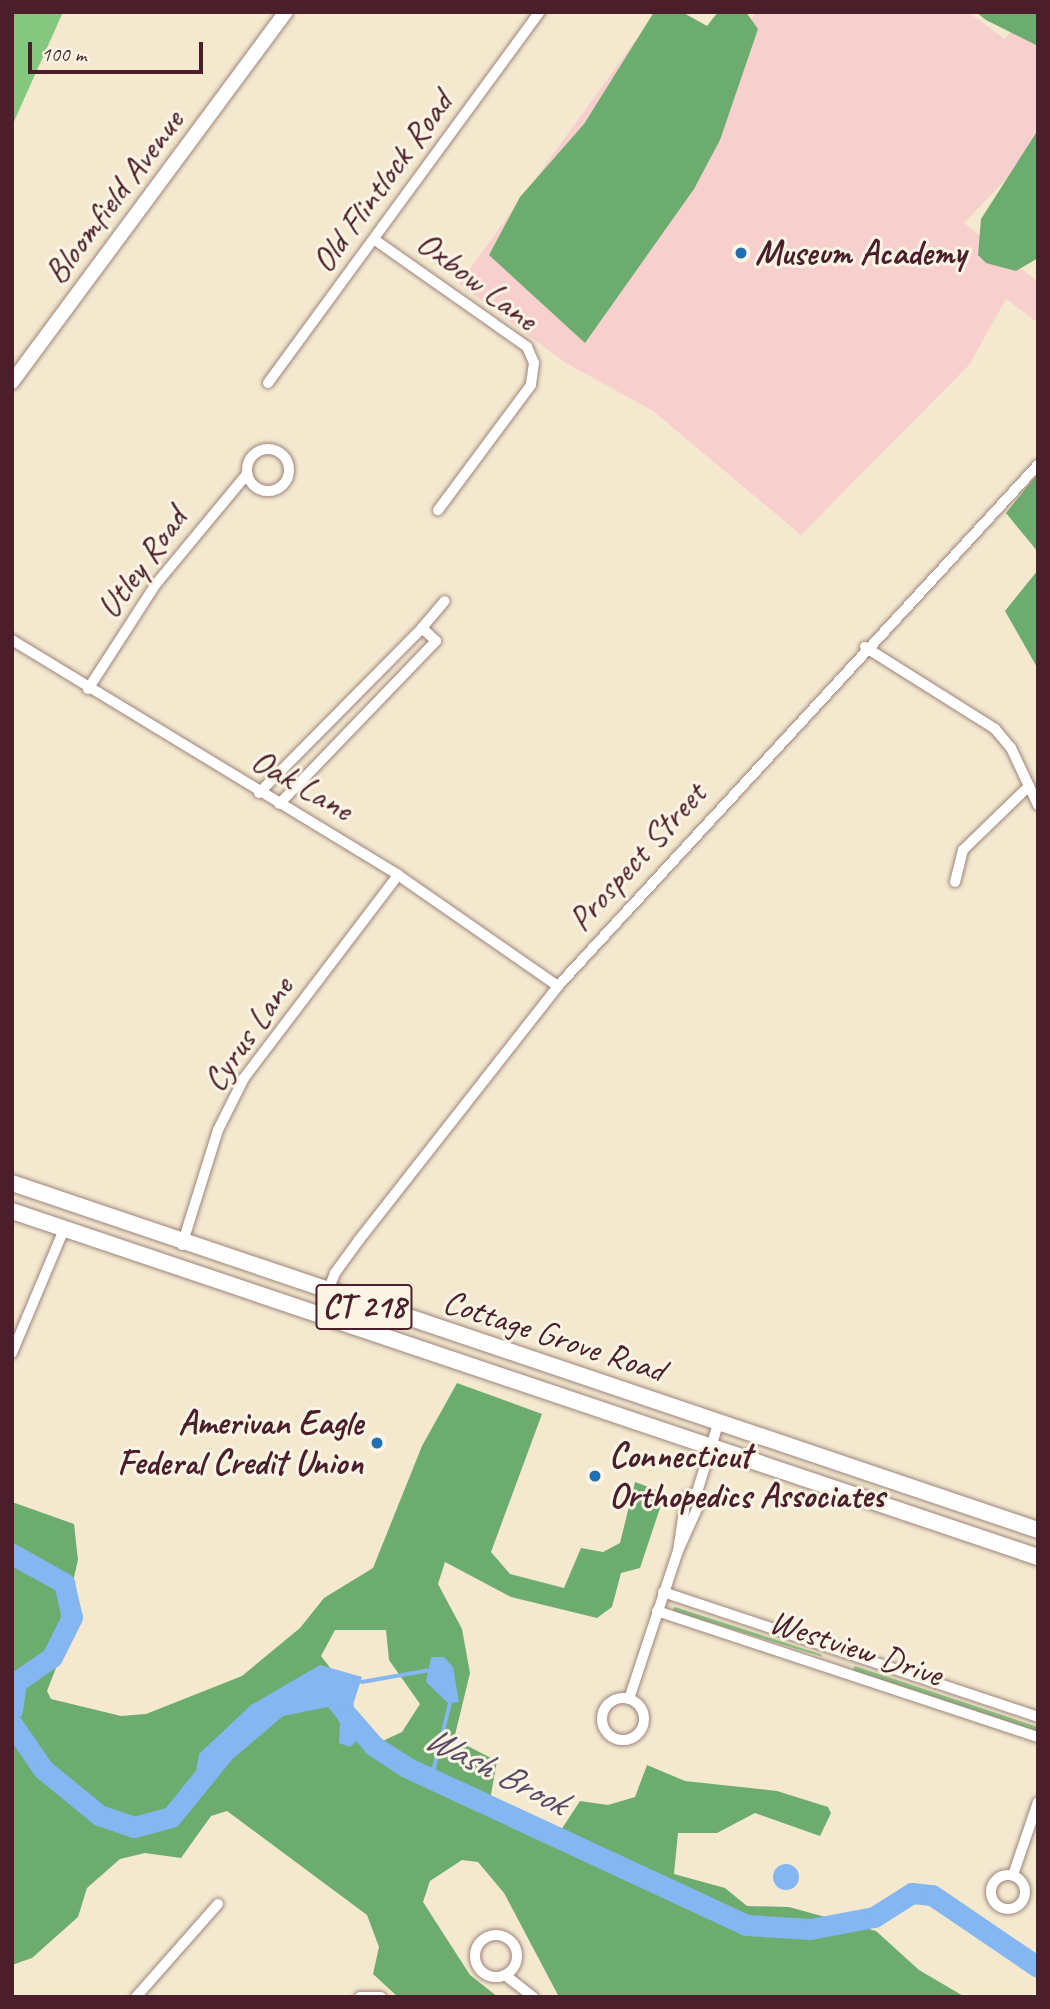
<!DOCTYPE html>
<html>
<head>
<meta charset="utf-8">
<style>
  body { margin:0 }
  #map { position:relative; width:1050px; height:2009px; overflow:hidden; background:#f4e9cf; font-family:Caveat,sans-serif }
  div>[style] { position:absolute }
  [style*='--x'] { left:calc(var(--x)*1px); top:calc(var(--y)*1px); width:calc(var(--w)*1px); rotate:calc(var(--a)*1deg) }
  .built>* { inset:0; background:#f7d0ce }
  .green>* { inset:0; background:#86c77f }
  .forest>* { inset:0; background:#6cac6e }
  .water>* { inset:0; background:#84b6f1 }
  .round { border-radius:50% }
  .stream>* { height:3.5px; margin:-1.75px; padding:0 1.75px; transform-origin:1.75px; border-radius:1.75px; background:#84b6f1 }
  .river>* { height:21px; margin:-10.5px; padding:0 10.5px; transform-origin:10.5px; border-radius:10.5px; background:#84b6f1 }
  .roads { filter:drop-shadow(0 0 2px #9f847d) drop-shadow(0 0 2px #9f847d) }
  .street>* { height:10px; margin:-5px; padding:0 5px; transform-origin:5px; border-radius:5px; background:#fff }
  .street>.ring { margin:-5px; padding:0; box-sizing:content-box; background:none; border:10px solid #fff; border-radius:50% }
  .secondary>* { height:14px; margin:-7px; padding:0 7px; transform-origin:7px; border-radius:7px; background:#fff }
  .primary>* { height:16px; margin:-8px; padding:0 8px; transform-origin:8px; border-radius:8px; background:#fff }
  .dots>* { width:19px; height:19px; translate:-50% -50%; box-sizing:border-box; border:4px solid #fcf5e5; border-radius:50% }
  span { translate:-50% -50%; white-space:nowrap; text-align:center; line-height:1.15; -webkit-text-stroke:6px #fcf5e5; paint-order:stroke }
  .shield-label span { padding:2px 5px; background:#fcf5e5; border:2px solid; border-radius:5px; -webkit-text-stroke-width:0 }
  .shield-label { font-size:33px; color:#4a1f2b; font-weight:700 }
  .street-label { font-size:35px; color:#4a1f2b }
  .poi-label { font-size:35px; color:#4a1f2b; font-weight:700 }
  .left { translate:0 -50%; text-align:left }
  .right { translate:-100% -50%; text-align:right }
  .water-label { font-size:37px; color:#5b4c66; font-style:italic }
  .frame { position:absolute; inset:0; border:14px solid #4a1f2b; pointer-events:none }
  .scale { position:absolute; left:28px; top:42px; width:175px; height:32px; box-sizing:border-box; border:4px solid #4a1f2b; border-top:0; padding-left:9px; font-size:21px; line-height:24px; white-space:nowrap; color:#4a1f2b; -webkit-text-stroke:5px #fcf5e5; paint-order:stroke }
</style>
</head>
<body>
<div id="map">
  <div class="built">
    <i style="clip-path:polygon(656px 12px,724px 56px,756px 12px,968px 12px,1005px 39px,1019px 20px,1038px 36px,1038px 146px,964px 223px,1038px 282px,1038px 323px,1006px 299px,969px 365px,801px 535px,653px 411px,566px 363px,459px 284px)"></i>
  </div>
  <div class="green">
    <i style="clip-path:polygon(12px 12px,63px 12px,12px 126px)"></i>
    <i style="clip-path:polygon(675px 1607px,820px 1654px,823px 1657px,672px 1611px)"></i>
    <i style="clip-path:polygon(855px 1666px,1038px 1727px,1038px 1735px,852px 1672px)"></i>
  </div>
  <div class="forest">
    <i style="clip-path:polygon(654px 12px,682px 12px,707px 26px,718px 12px,746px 12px,758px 29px,720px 140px,694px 189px,585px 343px,489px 255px,520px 197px,584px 124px)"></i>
    <i style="clip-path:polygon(976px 12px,1038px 12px,1038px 46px,986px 20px)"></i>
    <i style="clip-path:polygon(1038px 130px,1038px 258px,1016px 271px,986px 263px,978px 255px,981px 219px)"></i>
    <i style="clip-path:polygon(1038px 473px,1038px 552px,1006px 513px)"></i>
    <i style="clip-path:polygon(1038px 570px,1038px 669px,1005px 611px)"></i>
    <i style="clip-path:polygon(evenodd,457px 1383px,542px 1414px,491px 1552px,510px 1574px,564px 1588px,581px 1548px,603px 1552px,620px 1543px,635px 1482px,665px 1493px,640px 1568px,621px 1573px,612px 1607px,597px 1618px,511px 1597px,445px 1562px,438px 1584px,462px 1629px,470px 1673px,454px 1739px,497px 1761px,490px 1800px,561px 1830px,580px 1801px,608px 1805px,635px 1797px,647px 1765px,685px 1781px,777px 1791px,828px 1807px,831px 1813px,820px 1836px,755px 1813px,717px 1833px,678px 1833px,674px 1874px,725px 1888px,747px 1906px,789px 1907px,876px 1931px,919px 1970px,965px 1997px,559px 1997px,504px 1893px,478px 1862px,462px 1860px,430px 1881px,423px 1902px,470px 1975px,498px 1997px,398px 1997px,373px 1974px,379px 1947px,367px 1915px,227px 1811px,211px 1816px,181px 1858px,145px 1853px,120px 1859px,87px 1888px,78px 1917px,32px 1958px,12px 1965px,12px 1502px,74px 1524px,78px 1560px,67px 1607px,70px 1632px,47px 1691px,51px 1699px,121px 1716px,146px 1714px,242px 1676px,300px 1628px,324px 1598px,373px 1568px,422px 1446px,457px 1383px,386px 1630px,389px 1660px,420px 1704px,402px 1732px,376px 1744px,357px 1726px,352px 1696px,321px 1656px,335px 1630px,386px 1630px)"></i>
  </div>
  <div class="water">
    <i style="clip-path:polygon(431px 1657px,444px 1657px,453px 1667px,459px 1702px,448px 1703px,426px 1682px)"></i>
    <i style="clip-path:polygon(320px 1665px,362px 1677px,353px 1705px,367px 1731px,350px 1747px,339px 1743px,340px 1722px,328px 1707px,283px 1716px,215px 1774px,196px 1772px,199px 1754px,251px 1705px)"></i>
    <i class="round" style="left:773px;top:1864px;width:26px;height:26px"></i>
  </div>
  <div class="stream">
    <i style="--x:362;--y:1682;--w:69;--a:-10"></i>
    <i style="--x:431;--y:1780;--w:83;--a:-76.1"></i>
  </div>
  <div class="river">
    <i style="--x:12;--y:1554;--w:60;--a:29.1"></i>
    <i style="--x:64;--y:1583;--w:35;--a:77"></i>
    <i style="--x:72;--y:1617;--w:45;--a:116.6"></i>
    <i style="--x:52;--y:1657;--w:44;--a:145.2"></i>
    <i style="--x:16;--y:1682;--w:28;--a:98"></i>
    <i style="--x:347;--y:1715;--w:41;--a:48.9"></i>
    <i style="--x:374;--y:1746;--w:38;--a:33"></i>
    <i style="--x:406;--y:1767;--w:375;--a:24.9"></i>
    <i style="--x:746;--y:1925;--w:64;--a:3.6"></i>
    <i style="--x:810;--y:1929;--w:65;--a:-10.6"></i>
    <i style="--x:874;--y:1917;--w:45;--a:-32.3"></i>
    <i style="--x:912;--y:1893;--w:20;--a:6"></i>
    <i style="--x:932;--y:1895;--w:128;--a:34.2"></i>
    <i style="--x:12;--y:1724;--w:55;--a:55.4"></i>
    <i style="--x:43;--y:1769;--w:72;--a:39.4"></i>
    <i style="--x:99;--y:1815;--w:37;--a:19"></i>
    <i style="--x:134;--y:1827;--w:38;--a:-15"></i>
    <i style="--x:171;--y:1817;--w:82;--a:-50.9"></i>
  </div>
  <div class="roads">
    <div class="street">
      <i style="--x:375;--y:240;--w:186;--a:35.1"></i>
      <i style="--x:527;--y:347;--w:17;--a:66"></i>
      <i style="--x:534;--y:363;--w:22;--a:98"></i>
      <i style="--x:531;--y:385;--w:156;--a:126.6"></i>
      <i style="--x:268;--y:383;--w:460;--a:-53.8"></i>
      <i class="ring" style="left:247px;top:449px;width:32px;height:32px"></i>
      <i style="--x:422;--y:628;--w:35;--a:-50"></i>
      <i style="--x:12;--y:640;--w:452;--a:31.3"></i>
      <i style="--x:398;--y:875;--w:195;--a:34.8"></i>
      <i style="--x:865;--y:647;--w:154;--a:32.2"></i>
      <i style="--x:995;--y:729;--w:25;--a:50"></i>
      <i style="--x:1011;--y:748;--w:63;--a:64.7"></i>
      <i style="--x:88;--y:689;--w:125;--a:-57.1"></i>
      <i style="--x:156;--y:584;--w:143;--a:-50.4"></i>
      <i style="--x:259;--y:793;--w:232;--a:-45.3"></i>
      <i style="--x:422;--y:628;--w:19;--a:43"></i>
      <i style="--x:436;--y:641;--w:226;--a:133.9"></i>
      <i style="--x:955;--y:882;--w:33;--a:-76"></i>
      <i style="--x:963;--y:850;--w:92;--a:-44.1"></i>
      <i style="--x:182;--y:1245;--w:121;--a:-72.6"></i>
      <i style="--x:218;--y:1130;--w:58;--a:-63.4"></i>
      <i style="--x:244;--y:1078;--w:255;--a:-52.8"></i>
      <i style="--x:318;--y:1317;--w:47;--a:-68.9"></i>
      <i style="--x:335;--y:1273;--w:41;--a:-54"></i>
      <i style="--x:359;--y:1240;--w:323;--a:-51.9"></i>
      <i style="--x:558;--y:986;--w:708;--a:-47.35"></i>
      <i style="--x:12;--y:1353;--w:134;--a:-67.2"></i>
      <i style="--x:678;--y:1551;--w:54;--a:-65.8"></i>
      <i style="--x:700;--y:1502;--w:10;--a:-107"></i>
      <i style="--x:697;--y:1492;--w:71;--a:-72.8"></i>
      <i style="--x:663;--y:1592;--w:395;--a:18.4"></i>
      <i style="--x:657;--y:1611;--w:401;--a:18.3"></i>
      <i class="ring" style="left:602px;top:1698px;width:32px;height:32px"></i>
      <i style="--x:629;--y:1699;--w:156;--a:-71.7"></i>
      <i style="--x:678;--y:1551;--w:54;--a:-81.4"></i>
      <i style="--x:686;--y:1498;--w:13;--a:-29"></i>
      <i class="ring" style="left:991px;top:1875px;width:24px;height:24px"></i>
      <i style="--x:1013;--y:1875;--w:77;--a:-71.1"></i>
      <i class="ring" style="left:475px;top:1935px;width:32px;height:32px"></i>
      <i style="--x:505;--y:1975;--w:36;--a:38"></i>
      <i style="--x:136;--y:1997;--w:124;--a:-48.6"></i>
      <i style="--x:360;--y:1997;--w:21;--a:0"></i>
    </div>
    <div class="secondary">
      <i style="--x:12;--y:382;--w:460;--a:-53.5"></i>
    </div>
    <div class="primary">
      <i style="--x:12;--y:1183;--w:1083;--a:18.69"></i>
      <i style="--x:12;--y:1211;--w:1083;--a:18.64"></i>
    </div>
  </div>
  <div class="dots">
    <i style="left:741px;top:253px;background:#1f6fb2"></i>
    <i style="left:377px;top:1443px;background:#1f6fb2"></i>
    <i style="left:595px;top:1476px;background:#1f6fb2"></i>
  </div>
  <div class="shield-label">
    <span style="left:364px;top:1307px">CT 218</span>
  </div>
  <div class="street-label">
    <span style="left:382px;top:182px;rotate:-54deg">Old Flintlock Road</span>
    <span style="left:114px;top:197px;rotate:-53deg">Bloomfield Avenue</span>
    <span style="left:477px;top:281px;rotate:37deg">Oxbow Lane</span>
    <span style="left:142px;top:563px;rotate:-54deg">Utley Road</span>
    <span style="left:302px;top:785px;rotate:30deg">Oak Lane</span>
    <span style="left:637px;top:857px;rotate:-48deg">Prospect Street</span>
    <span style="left:248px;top:1034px;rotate:-55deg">Cyrus Lane</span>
    <span style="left:554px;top:1336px;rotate:18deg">Cottage Grove Road</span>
    <span style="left:856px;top:1648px;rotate:18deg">Westview Drive</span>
  </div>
  <div class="poi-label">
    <span class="left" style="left:755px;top:253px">Museum Academy</span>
    <span class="right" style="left:363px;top:1443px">Amerivan Eagle<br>Federal Credit Union</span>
    <span class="left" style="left:609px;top:1476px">Connecticut<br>Orthopedics Associates</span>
  </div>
  <div class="water-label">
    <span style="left:496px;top:1770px;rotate:27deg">Wash Brook</span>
  </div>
  <div class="frame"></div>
  <div class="scale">100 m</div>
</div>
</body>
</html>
